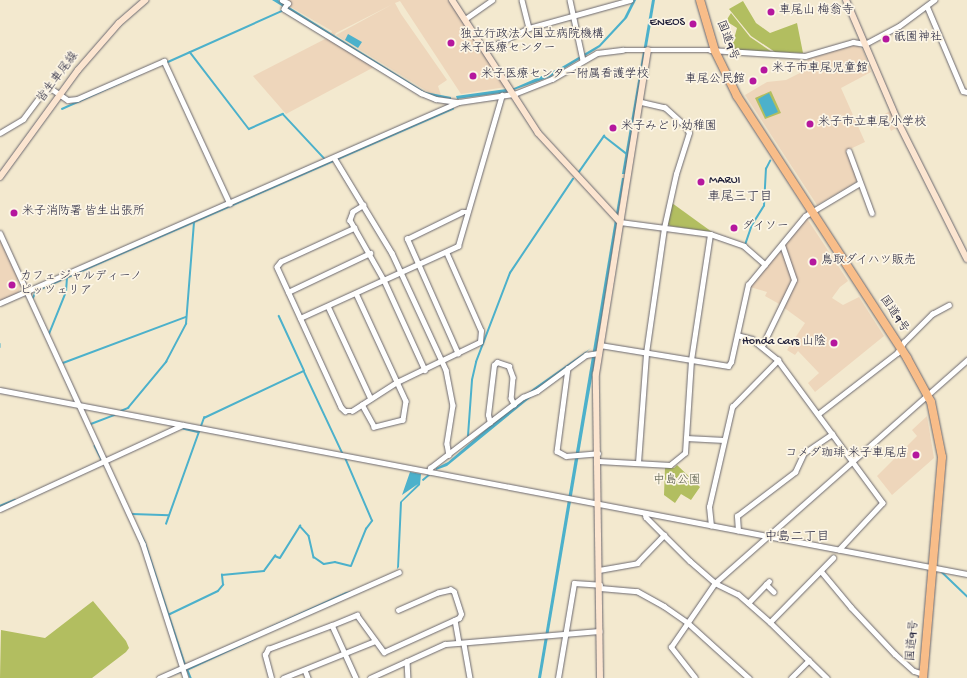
<!DOCTYPE html>
<html>
<head>
<meta charset="utf-8">
<style>
  body { margin:0 }
  #map { position:relative; width:967px; height:678px; overflow:hidden; background:#f3e9cf; font-family:"Gochi Hand","Klee One",sans-serif }
  div>[style] { position:absolute }
  [style*='--x'] { left:calc(var(--x)*1px); top:calc(var(--y)*1px); width:calc(var(--w)*1px); rotate:calc(var(--a)*1deg) }
  .built>* { inset:0; background:#eed6bb }
  .green>* { inset:0; background:#b2be60 }
  .water>* { inset:0; background:#4cb1cb }
  .stream>* { height:1.5px; margin:-0.75px; padding:0 0.75px; transform-origin:0.75px; border-radius:0.75px; background:#4cb1cb }
  .roads { filter:drop-shadow(0 0 1px #6b686f) drop-shadow(0 0 1px #6b686f) }
  .street>* { height:4.5px; margin:-2.25px; padding:0 2.25px; transform-origin:2.25px; border-radius:2.25px; background:#fff }
  .secondary>* { height:6px; margin:-3px; padding:0 3px; transform-origin:3px; border-radius:3px; background:#fce5d0 }
  .highway>* { height:8px; margin:-4px; padding:0 4px; transform-origin:4px; border-radius:4px; background:#f8bd89 }
  .dots>* { width:11px; height:11px; translate:-50% -50%; box-sizing:border-box; border:2px solid #fcf5e5; border-radius:50% }
  span { translate:-50% -50%; white-space:nowrap; text-align:center; line-height:1.15; -webkit-text-stroke:3.5px #fcf5e5; paint-order:stroke }
  .poi-label { font-size:12px; color:#22223b }
  .left { translate:0 -50%; text-align:left }
  .right { translate:-100% -50%; text-align:right }
  .street-label { font-size:12px; color:#22223b }
  .park-label { font-size:12px; color:#545948 }
  .neighbourhood-label { font-size:13px; color:#22223b }
</style>
</head>
<body>
<div id="map">
  <div class="built">
    <i style="clip-path:polygon(284px 0,448px 0,506px 87px,461px 94px,400px 1px,395px 3px,401px 14px,447px 80px,438px 86px,441px 95px,432px 94px,336px 35px,393px 4px,336px 33px,333px 38px,330px 36px,332px 31px,289px 6px,290px 3px)"></i>
    <i style="clip-path:polygon(329px 37px,376px 66px,286px 114px,253px 76px)"></i>
    <i style="clip-path:polygon(851px 46px,858px 46px,863px 50px,871px 72px,841px 88px,865px 142px,846px 151px,857px 179px,855px 183px,817px 205px,745px 95px,767px 82px,786px 80px,804px 71px,808px 59px)"></i>
    <i style="clip-path:polygon(890px 111px,898px 127px,891px 131px,883px 115px)"></i>
    <i style="clip-path:polygon(806px 217px,848px 281px,840px 287px,832px 298px,843px 305px,859px 297px,884px 336px,815px 392px,808px 383px,819px 373px,798px 351px,795px 355px,787px 350px,805px 323px,783px 307px,796px 279px,784px 246px)"></i>
    <i style="clip-path:polygon(0 239px,21px 286px,18px 293px,0 302px)"></i>
    <i style="clip-path:polygon(780px 251px,782px 252px,792px 279px,781px 305px,765px 296px,767px 292px,750px 287px)"></i>
    <i style="clip-path:polygon(927px 416px,934px 458px,892px 495px,877px 476px,917px 436px,912px 430px)"></i>
  </div>
  <div class="green">
    <i style="clip-path:polygon(743px 1px,756px 23px,770px 33px,797px 23px,803px 53px,775px 52px,751px 36px,729px 9px)"></i>
    <i style="clip-path:polygon(731px 13px,750px 37px,772px 52px,731px 50px,737px 28px,726px 21px)"></i>
    <i style="clip-path:polygon(771px 91px,781px 113px,765px 119px,755px 98px)"></i>
    <i style="clip-path:polygon(672px 203px,712px 232px,670px 226px,667px 223px)"></i>
    <i style="clip-path:polygon(677px 465px,700px 487px,691px 500px,681px 494px,675px 503px,664px 495px,665px 467px,674px 468px)"></i>
    <i style="clip-path:polygon(93px 601px,126px 641px,129px 648px,126px 652px,92px 678px,0 678px,1px 630px,45px 638px)"></i>
  </div>
  <div class="water">
    <i style="clip-path:polygon(272px 0,278px 0,425px 92px,451px 97px,451px 99px,426px 95px)"></i>
    <i style="clip-path:polygon(633px 0,636px 0,627px 18px,600px 47px,550px 77px,508px 92px,457px 99px,456px 96px,514px 88px,560px 68px,599px 45px,624px 18px)"></i>
    <i style="clip-path:polygon(652px 0,655px 0,625px 174px,622px 174px)"></i>
    <i style="clip-path:polygon(348px 34px,362px 42px,358px 48px,345px 40px)"></i>
    <i style="clip-path:polygon(769px 93px,778px 112px,766px 117px,758px 99px)"></i>
    <i style="clip-path:polygon(622px 178px,624px 178px,594px 366px,541px 678px,538px 678px)"></i>
    <i style="clip-path:polygon(591px 348px,447px 466px,436px 470px,436px 468px,448px 462px,534px 388px)"></i>
    <i style="clip-path:polygon(410px 472px,421px 474px,420px 485px,402px 502px,399px 567px,397px 569px,400px 502px,418px 484px,402px 495px)"></i>
    <i style="clip-path:polygon(138px 527px,146px 543px,187px 668px,255px 636px,267px 628px,346px 592px,360px 590px,399px 575px,268px 630px,256px 639px,189px 670px,163px 678px,183px 668px)"></i>
  </div>
  <div class="stream">
    <i style="--x:190;--y:52;--w:97;--a:52.5"></i>
    <i style="--x:249;--y:129;--w:37;--a:-24"></i>
    <i style="--x:283;--y:114;--w:62;--a:47"></i>
    <i style="--x:168;--y:62;--w:127;--a:-24.1"></i>
    <i style="--x:62;--y:109;--w:85;--a:-24.2"></i>
    <i style="--x:579;--y:172;--w:44;--a:-55.2"></i>
    <i style="--x:604;--y:136;--w:29;--a:38"></i>
    <i style="--x:745;--y:245;--w:21;--a:-71"></i>
    <i style="--x:752;--y:225;--w:22;--a:-58"></i>
    <i style="--x:764;--y:206;--w:37;--a:-87"></i>
    <i style="--x:766;--y:169;--w:9;--a:-63"></i>
    <i style="--x:33;--y:298;--w:8;--a:-67"></i>
    <i style="--x:36;--y:291;--w:455;--a:-23.6"></i>
    <i style="--x:49;--y:334;--w:45;--a:-68"></i>
    <i style="--x:66;--y:292;--w:14;--a:-86"></i>
    <i style="--x:0;--y:344;--w:3;--a:90"></i>
    <i style="--x:63;--y:363;--w:131;--a:-20.5"></i>
    <i style="--x:304;--y:371;--w:92;--a:64.8"></i>
    <i style="--x:121;--y:411;--w:8;--a:-23"></i>
    <i style="--x:128;--y:408;--w:60;--a:-50.4"></i>
    <i style="--x:166;--y:362;--w:43;--a:-62.2"></i>
    <i style="--x:186;--y:324;--w:102;--a:-85.5"></i>
    <i style="--x:91;--y:424;--w:25;--a:-21"></i>
    <i style="--x:181;--y:428;--w:18;--a:13"></i>
    <i style="--x:468;--y:436;--w:56;--a:-85.9"></i>
    <i style="--x:472;--y:380;--w:18;--a:-77"></i>
    <i style="--x:476;--y:362;--w:95;--a:-69.1"></i>
    <i style="--x:510;--y:273;--w:113;--a:-56.2"></i>
    <i style="--x:95;--y:446;--w:16;--a:63"></i>
    <i style="--x:423;--y:480;--w:8;--a:-40"></i>
    <i style="--x:0;--y:506;--w:16;--a:-22"></i>
    <i style="--x:132;--y:514;--w:37;--a:2"></i>
    <i style="--x:166;--y:524;--w:113;--a:-70.3"></i>
    <i style="--x:204;--y:418;--w:110;--a:-25.2"></i>
    <i style="--x:304;--y:371;--w:60;--a:-114.8"></i>
    <i style="--x:942;--y:572;--w:35;--a:44"></i>
    <i style="--x:168;--y:615;--w:55;--a:-25.6"></i>
    <i style="--x:218;--y:591;--w:8;--a:-50"></i>
    <i style="--x:223;--y:585;--w:10;--a:-96"></i>
    <i style="--x:222;--y:575;--w:42;--a:-5.4"></i>
    <i style="--x:264;--y:571;--w:19;--a:-54"></i>
    <i style="--x:275;--y:556;--w:5;--a:22"></i>
    <i style="--x:280;--y:558;--w:38;--a:-58"></i>
    <i style="--x:300;--y:526;--w:13;--a:48"></i>
    <i style="--x:309;--y:536;--w:22;--a:77"></i>
    <i style="--x:314;--y:557;--w:12;--a:35"></i>
    <i style="--x:324;--y:564;--w:11;--a:-10"></i>
    <i style="--x:335;--y:562;--w:16;--a:14"></i>
    <i style="--x:351;--y:566;--w:40;--a:-68"></i>
    <i style="--x:366;--y:529;--w:10;--a:-53"></i>
    <i style="--x:372;--y:521;--w:69;--a:-113.2"></i>
    <i style="--x:187;--y:668;--w:11;--a:68"></i>
  </div>
  <div class="roads">
    <div class="street">
      <i style="--x:282;--y:0;--w:7;--a:27"></i>
      <i style="--x:288;--y:3;--w:7;--a:124"></i>
      <i style="--x:284;--y:9;--w:161;--a:31.5"></i>
      <i style="--x:421;--y:93;--w:16;--a:22"></i>
      <i style="--x:436;--y:99;--w:22;--a:8"></i>
      <i style="--x:522;--y:0;--w:29;--a:76"></i>
      <i style="--x:570;--y:0;--w:61;--a:77.8"></i>
      <i style="--x:927;--y:6;--w:92;--a:67"></i>
      <i style="--x:963;--y:91;--w:4;--a:14"></i>
      <i style="--x:465;--y:19;--w:33;--a:-35"></i>
      <i style="--x:485;--y:50;--w:49;--a:-26.6"></i>
      <i style="--x:529;--y:28;--w:105;--a:-15.5"></i>
      <i style="--x:0;--y:133;--w:27;--a:-31"></i>
      <i style="--x:23;--y:119;--w:34;--a:-53"></i>
      <i style="--x:43;--y:92;--w:9;--a:-18"></i>
      <i style="--x:52;--y:89;--w:19;--a:35"></i>
      <i style="--x:68;--y:100;--w:9;--a:-6"></i>
      <i style="--x:77;--y:99;--w:95;--a:-23.6"></i>
      <i style="--x:164;--y:61;--w:157;--a:65.2"></i>
      <i style="--x:849;--y:151;--w:66;--a:69.6"></i>
      <i style="--x:335;--y:159;--w:110;--a:58.8"></i>
      <i style="--x:392;--y:253;--w:129;--a:65.2"></i>
      <i style="--x:446;--y:370;--w:36;--a:79"></i>
      <i style="--x:453;--y:405;--w:39;--a:99"></i>
      <i style="--x:447;--y:444;--w:11;--a:80"></i>
      <i style="--x:364;--y:205;--w:13;--a:148"></i>
      <i style="--x:353;--y:212;--w:9;--a:111"></i>
      <i style="--x:350;--y:220;--w:69;--a:60.5"></i>
      <i style="--x:384;--y:280;--w:99;--a:65.5"></i>
      <i style="--x:620;--y:222;--w:91;--a:7.6"></i>
      <i style="--x:710;--y:234;--w:36;--a:19"></i>
      <i style="--x:744;--y:246;--w:28;--a:41"></i>
      <i style="--x:355;--y:228;--w:81;--a:155.3"></i>
      <i style="--x:281;--y:262;--w:6;--a:129"></i>
      <i style="--x:277;--y:267;--w:154;--a:65.4"></i>
      <i style="--x:341;--y:407;--w:6;--a:45"></i>
      <i style="--x:345;--y:411;--w:7;--a:0"></i>
      <i style="--x:352;--y:411;--w:54;--a:-32.8"></i>
      <i style="--x:397;--y:382;--w:92;--a:-25.7"></i>
      <i style="--x:480;--y:342;--w:11;--a:-85"></i>
      <i style="--x:481;--y:331;--w:86;--a:-113.9"></i>
      <i style="--x:0;--y:233;--w:342;--a:65.3"></i>
      <i style="--x:143;--y:544;--w:141;--a:72.2"></i>
      <i style="--x:288;--y:292;--w:91;--a:-25.4"></i>
      <i style="--x:356;--y:293;--w:119;--a:65.2"></i>
      <i style="--x:406;--y:401;--w:19;--a:99"></i>
      <i style="--x:403;--y:420;--w:30;--a:166"></i>
      <i style="--x:374;--y:427;--w:25;--a:-119"></i>
      <i style="--x:0;--y:303;--w:501;--a:-23.65"></i>
      <i style="--x:459;--y:102;--w:56;--a:-8.3"></i>
      <i style="--x:514;--y:94;--w:41;--a:-21.5"></i>
      <i style="--x:552;--y:79;--w:52;--a:-30"></i>
      <i style="--x:597;--y:53;--w:26;--a:-7"></i>
      <i style="--x:623;--y:50;--w:87;--a:0"></i>
      <i style="--x:710;--y:50;--w:95;--a:3.6"></i>
      <i style="--x:805;--y:56;--w:50;--a:-16.3"></i>
      <i style="--x:853;--y:42;--w:12;--a:9"></i>
      <i style="--x:865;--y:44;--w:38;--a:-28"></i>
      <i style="--x:899;--y:26;--w:44;--a:-36.6"></i>
      <i style="--x:328;--y:306;--w:102;--a:65.2"></i>
      <i style="--x:300;--y:318;--w:174;--a:-24.5"></i>
      <i style="--x:458;--y:246;--w:157;--a:-73.8"></i>
      <i style="--x:737;--y:335;--w:16;--a:15"></i>
      <i style="--x:752;--y:339;--w:33;--a:39"></i>
      <i style="--x:778;--y:360;--w:177;--a:53.7"></i>
      <i style="--x:883;--y:503;--w:64;--a:133.1"></i>
      <i style="--x:600;--y:345;--w:130;--a:9.3"></i>
      <i style="--x:728;--y:366;--w:5;--a:-53"></i>
      <i style="--x:731;--y:362;--w:79;--a:-77.6"></i>
      <i style="--x:748;--y:285;--w:89;--a:-50.4"></i>
      <i style="--x:805;--y:216;--w:64;--a:-31"></i>
      <i style="--x:762;--y:346;--w:73;--a:-64.1"></i>
      <i style="--x:794;--y:280;--w:37;--a:-109"></i>
      <i style="--x:458;--y:354;--w:126;--a:-113.9"></i>
      <i style="--x:407;--y:239;--w:61;--a:-26.1"></i>
      <i style="--x:462;--y:212;--w:6;--a:0"></i>
      <i style="--x:568;--y:368;--w:84;--a:97.5"></i>
      <i style="--x:557;--y:451;--w:10;--a:29"></i>
      <i style="--x:566;--y:456;--w:32;--a:-5"></i>
      <i style="--x:0;--y:390;--w:984;--a:10.77"></i>
      <i style="--x:818;--y:414;--w:100;--a:-37.7"></i>
      <i style="--x:897;--y:353;--w:13;--a:-58"></i>
      <i style="--x:904;--y:342;--w:40;--a:-45"></i>
      <i style="--x:932;--y:314;--w:19;--a:-28"></i>
      <i style="--x:490;--y:423;--w:8;--a:-104"></i>
      <i style="--x:488;--y:415;--w:50;--a:-83.2"></i>
      <i style="--x:494;--y:365;--w:4;--a:-45"></i>
      <i style="--x:497;--y:362;--w:13;--a:18"></i>
      <i style="--x:509;--y:366;--w:12;--a:70"></i>
      <i style="--x:513;--y:377;--w:21;--a:95"></i>
      <i style="--x:511;--y:398;--w:7;--a:63"></i>
      <i style="--x:686;--y:438;--w:38;--a:3"></i>
      <i style="--x:598;--y:461;--w:72;--a:3.2"></i>
      <i style="--x:670;--y:465;--w:19;--a:-39"></i>
      <i style="--x:685;--y:453;--w:93;--a:-86.3"></i>
      <i style="--x:691;--y:360;--w:127;--a:-81.4"></i>
      <i style="--x:638;--y:463;--w:110;--a:-85.8"></i>
      <i style="--x:646;--y:353;--w:126;--a:-81.8"></i>
      <i style="--x:664;--y:228;--w:55;--a:-77.5"></i>
      <i style="--x:676;--y:174;--w:43;--a:-72.4"></i>
      <i style="--x:689;--y:133;--w:8;--a:-120"></i>
      <i style="--x:685;--y:126;--w:27;--a:-138"></i>
      <i style="--x:665;--y:108;--w:26;--a:-167"></i>
      <i style="--x:429;--y:472;--w:4;--a:-76"></i>
      <i style="--x:430;--y:468;--w:117;--a:-37.4"></i>
      <i style="--x:523;--y:397;--w:15;--a:-23"></i>
      <i style="--x:537;--y:391;--w:61;--a:-36.3"></i>
      <i style="--x:586;--y:355;--w:12;--a:-9"></i>
      <i style="--x:0;--y:509;--w:201;--a:-24.7"></i>
      <i style="--x:645;--y:513;--w:4;--a:76"></i>
      <i style="--x:646;--y:517;--w:62;--a:45"></i>
      <i style="--x:690;--y:561;--w:33;--a:41"></i>
      <i style="--x:715;--y:583;--w:25;--a:26"></i>
      <i style="--x:738;--y:594;--w:43;--a:41.2"></i>
      <i style="--x:770;--y:622;--w:80;--a:44.5"></i>
      <i style="--x:711;--y:526;--w:19;--a:-96"></i>
      <i style="--x:709;--y:507;--w:103;--a:-77"></i>
      <i style="--x:732;--y:407;--w:66;--a:-45.6"></i>
      <i style="--x:738;--y:531;--w:15;--a:-94"></i>
      <i style="--x:737;--y:516;--w:73;--a:-37.2"></i>
      <i style="--x:795;--y:472;--w:21;--a:-65"></i>
      <i style="--x:804;--y:453;--w:34;--a:-34"></i>
      <i style="--x:599;--y:570;--w:39;--a:-10"></i>
      <i style="--x:637;--y:563;--w:39;--a:-46"></i>
      <i style="--x:821;--y:571;--w:47;--a:50.2"></i>
      <i style="--x:851;--y:607;--w:64;--a:46.9"></i>
      <i style="--x:895;--y:654;--w:25;--a:42"></i>
      <i style="--x:914;--y:671;--w:9;--a:18"></i>
      <i style="--x:766;--y:584;--w:11;--a:45"></i>
      <i style="--x:600;--y:588;--w:37;--a:5"></i>
      <i style="--x:637;--y:591;--w:31;--a:29"></i>
      <i style="--x:664;--y:606;--w:28;--a:35"></i>
      <i style="--x:687;--y:622;--w:84;--a:42.1"></i>
      <i style="--x:748;--y:603;--w:30;--a:-46"></i>
      <i style="--x:455;--y:620;--w:23;--a:80"></i>
      <i style="--x:770;--y:622;--w:90;--a:-45.5"></i>
      <i style="--x:332;--y:625;--w:27;--a:-22"></i>
      <i style="--x:357;--y:615;--w:46;--a:53.9"></i>
      <i style="--x:384;--y:652;--w:82;--a:-24.4"></i>
      <i style="--x:459;--y:618;--w:4;--a:-63"></i>
      <i style="--x:461;--y:614;--w:23;--a:-108"></i>
      <i style="--x:454;--y:592;--w:4;--a:-146"></i>
      <i style="--x:451;--y:590;--w:13;--a:167"></i>
      <i style="--x:438;--y:593;--w:43;--a:156.4"></i>
      <i style="--x:464;--y:644;--w:35;--a:80"></i>
      <i style="--x:407;--y:661;--w:17;--a:87"></i>
      <i style="--x:305;--y:670;--w:9;--a:69"></i>
      <i style="--x:159;--y:678;--w:262;--a:-23.8"></i>
      <i style="--x:271;--y:678;--w:24;--a:-105"></i>
      <i style="--x:265;--y:655;--w:7;--a:-63"></i>
      <i style="--x:268;--y:649;--w:68;--a:-20.6"></i>
      <i style="--x:332;--y:625;--w:58;--a:65.6"></i>
      <i style="--x:283;--y:678;--w:99;--a:-21.9"></i>
      <i style="--x:370;--y:678;--w:82;--a:-24.4"></i>
      <i style="--x:445;--y:644;--w:155;--a:-4.8"></i>
      <i style="--x:558;--y:678;--w:96;--a:-80.4"></i>
      <i style="--x:574;--y:583;--w:26;--a:4"></i>
      <i style="--x:695;--y:678;--w:39;--a:-128"></i>
      <i style="--x:671;--y:647;--w:78;--a:-55.5"></i>
      <i style="--x:715;--y:583;--w:337;--a:-41.5"></i>
      <i style="--x:791;--y:678;--w:25;--a:-45"></i>
    </div>
    <div class="secondary">
      <i style="--x:452;--y:0;--w:158;--a:57.1"></i>
      <i style="--x:538;--y:133;--w:121;--a:47.3"></i>
      <i style="--x:846;--y:0;--w:137;--a:66.8"></i>
      <i style="--x:900;--y:126;--w:149;--a:63.3"></i>
      <i style="--x:0;--y:177;--w:132;--a:-53.9"></i>
      <i style="--x:78;--y:70;--w:62;--a:-48.9"></i>
      <i style="--x:119;--y:23;--w:35;--a:-41"></i>
      <i style="--x:600;--y:678;--w:304;--a:-90.8"></i>
      <i style="--x:596;--y:374;--w:328;--a:-80.9"></i>
    </div>
    <div class="highway">
      <i style="--x:700;--y:0;--w:53;--a:73.6"></i>
      <i style="--x:715;--y:51;--w:50;--a:63.9"></i>
      <i style="--x:737;--y:96;--w:312;--a:57"></i>
      <i style="--x:907;--y:358;--w:50;--a:61.4"></i>
      <i style="--x:931;--y:402;--w:56;--a:78.7"></i>
      <i style="--x:942;--y:457;--w:222;--a:94.9"></i>
    </div>
  </div>
  <div class="dots">
    <i style="left:771px;top:12px;background:#b5179e"></i>
    <i style="left:693px;top:24px;background:#b5179e"></i>
    <i style="left:886px;top:39px;background:#b5179e"></i>
    <i style="left:451px;top:43px;background:#b5179e"></i>
    <i style="left:764px;top:70px;background:#b5179e"></i>
    <i style="left:473px;top:76px;background:#b5179e"></i>
    <i style="left:753px;top:81px;background:#b5179e"></i>
    <i style="left:810px;top:124px;background:#b5179e"></i>
    <i style="left:613px;top:128px;background:#b5179e"></i>
    <i style="left:701px;top:182px;background:#b5179e"></i>
    <i style="left:14px;top:213px;background:#b5179e"></i>
    <i style="left:734px;top:228px;background:#b5179e"></i>
    <i style="left:813px;top:262px;background:#b5179e"></i>
    <i style="left:12px;top:285px;background:#b5179e"></i>
    <i style="left:834px;top:343px;background:#b5179e"></i>
    <i style="left:916px;top:455px;background:#b5179e"></i>
  </div>
  <div class="poi-label">
    <span class="left" style="left:779px;top:12px">車尾山 梅翁寺</span>
    <span class="right" style="left:685px;top:24px">ENEOS</span>
    <span class="left" style="left:460px;top:43px">独立行政法人国立病院機構<br>米子医療センター</span>
    <span class="left" style="left:894px;top:39px">祇園神社</span>
    <span class="left" style="left:772px;top:70px">米子市車尾児童館</span>
    <span class="left" style="left:481px;top:76px">米子医療センター附属看護学校</span>
    <span class="right" style="left:745px;top:81px">車尾公民館</span>
    <span class="left" style="left:818px;top:124px">米子市立車尾小学校</span>
    <span class="left" style="left:621px;top:128px">米子みどり幼稚園</span>
    <span class="left" style="left:709px;top:182px">MARUI</span>
    <span class="left" style="left:22px;top:213px">米子消防署 皆生出張所</span>
    <span class="left" style="left:742px;top:228px">ダイソー</span>
    <span class="left" style="left:821px;top:262px">鳥取ダイハツ販売</span>
    <span class="left" style="left:20px;top:285px">カフェ ジャルディーノ<br>ピッツェリア</span>
    <span class="right" style="left:826px;top:343px">Honda Cars 山陰</span>
    <span class="right" style="left:908px;top:455px">コメダ珈琲 米子車尾店</span>
  </div>
  <div class="street-label">
    <span style="left:726px;top:41px;rotate:69deg">国道9号</span>
    <span style="left:59px;top:78px;rotate:-53deg">皆生車尾線</span>
    <span style="left:893px;top:315px;rotate:56deg">国道9号</span>
    <span style="left:914px;top:641px;rotate:-85deg">国道9号</span>
  </div>
  <div class="park-label">
    <span style="left:677px;top:482px">中島公園</span>
  </div>
  <div class="neighbourhood-label">
    <span style="left:740px;top:198px">車尾三丁目</span>
    <span style="left:797px;top:538px">中島二丁目</span>
  </div>
</div>
</body>
</html>
